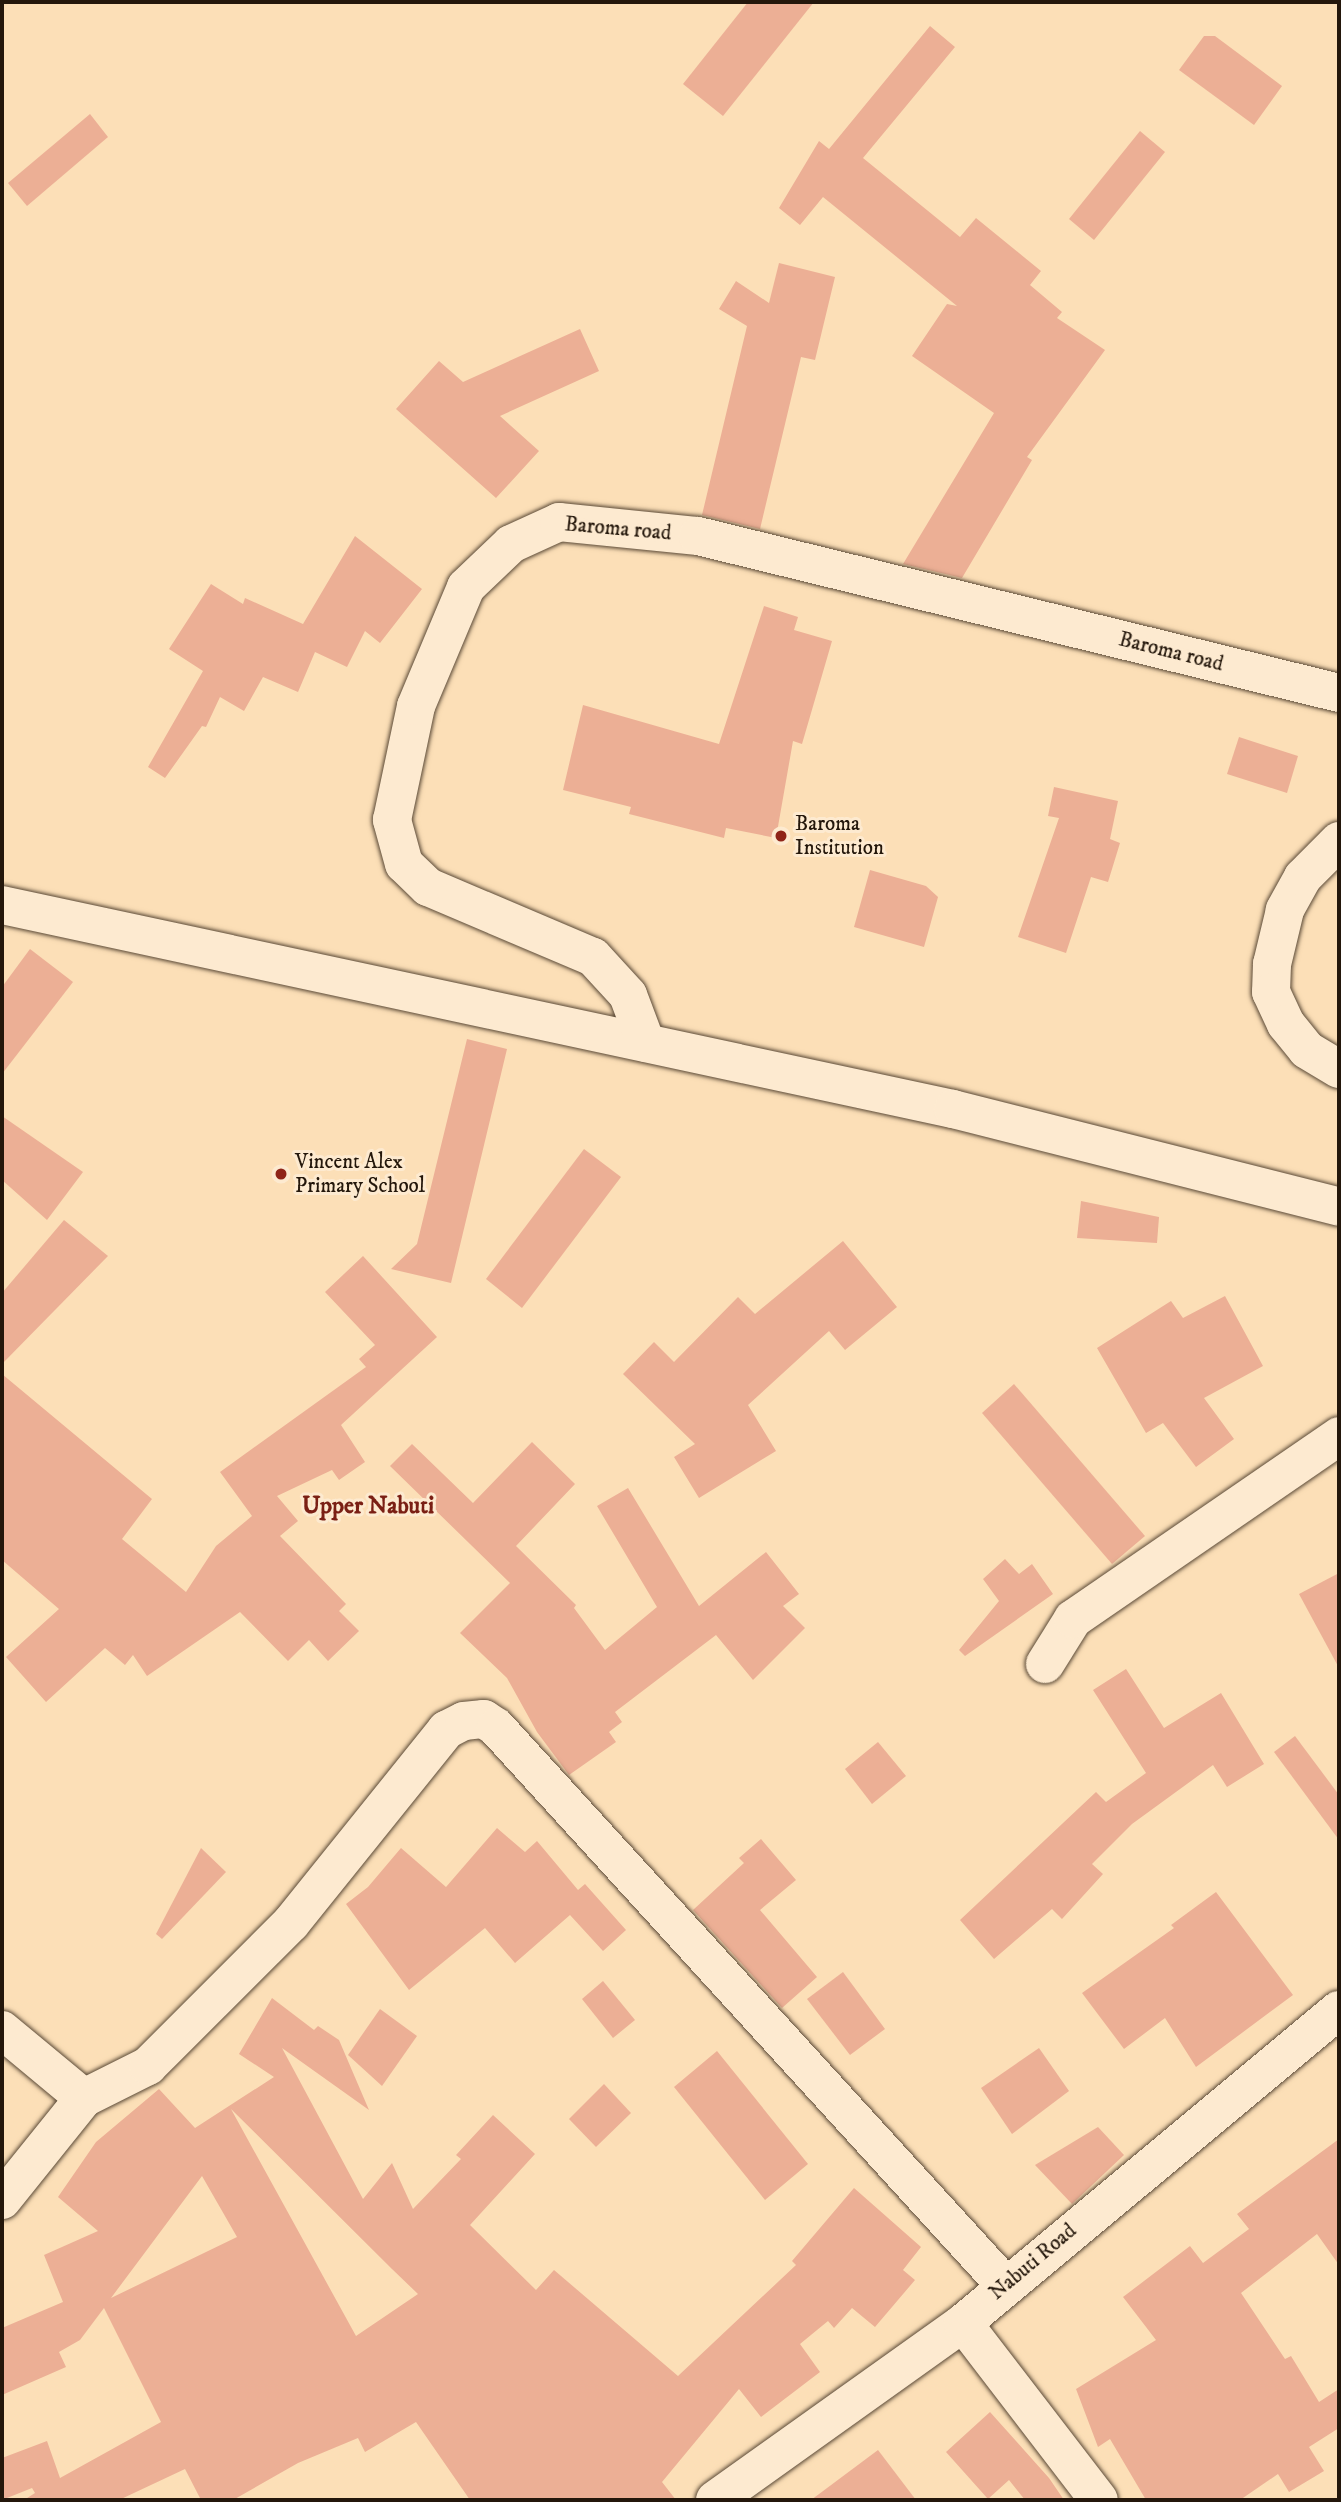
<!DOCTYPE html>
<html>
<head>
<meta charset="utf-8">
<style>
  body { margin:0 }
  #map { position:relative; width:1341px; height:2502px; overflow:hidden; background:#fcdfb7; font-family:"IM FELL DW Pica",serif }
  div>[style] { position:absolute }
  [style*='--x'] { left:calc(var(--x)*1px); top:calc(var(--y)*1px); width:calc(var(--w)*1px); rotate:calc(var(--a)*1deg) }
  .building>* { inset:0; background:#ecaf95 }
  .roads { filter:drop-shadow(0 0 2px #5a4936) drop-shadow(0 0 2px #5a4936) }
  .minor>* { height:38px; margin:-19px; padding:0 19px; transform-origin:19px; border-radius:19px; background:#fdead0 }
  .dots>* { width:19px; height:19px; translate:-50% -50%; box-sizing:border-box; border:4px solid #fdead0; border-radius:50% }
  span { translate:-50% -50%; white-space:nowrap; text-align:center; line-height:1.15; -webkit-text-stroke:6px #fdead0; paint-order:stroke }
  .street-label { font-size:21px; color:#24170b }
  .poi-label { font-size:21px; color:#24170b }
  .left { translate:0 -50%; text-align:left }
  .quarter-label { font-size:24px; color:#7a1f14; font-weight:700 }
  .frame { position:absolute; inset:0; border:4px solid #24170b; pointer-events:none }
</style>
</head>
<body>
<div id="map">
  <div class="building">
    <i style="clip-path:polygon(748px 2px,814px 2px,723px 116px,683px 84px)"></i>
    <i style="clip-path:polygon(930px 26px,955px 47px,863px 158px,960px 237px,976px 218px,1041px 271px,1030px 285px,1062px 312px,1057px 318px,1105px 350px,1027px 457px,1032px 460px,962px 578px,903px 564px,994px 413px,912px 356px,947px 304px,957px 306px,823px 197px,800px 225px,779px 208px,819px 141px,829px 149px)"></i>
    <i style="clip-path:polygon(1204px 36px,1215px 36px,1282px 86px,1254px 125px,1179px 70px)"></i>
    <i style="clip-path:polygon(90px 114px,108px 137px,27px 206px,8px 183px)"></i>
    <i style="clip-path:polygon(1140px 131px,1165px 152px,1094px 240px,1069px 219px)"></i>
    <i style="clip-path:polygon(779px 263px,835px 277px,815px 360px,801px 357px,760px 529px,702px 515px,747px 326px,719px 309px,736px 281px,769px 303px)"></i>
    <i style="clip-path:polygon(580px 329px,599px 371px,500px 416px,539px 451px,496px 498px,396px 409px,439px 361px,463px 382px)"></i>
    <i style="clip-path:polygon(355px 536px,422px 589px,380px 643px,365px 631px,347px 667px,315px 652px,298px 692px,263px 677px,244px 711px,220px 697px,206px 727px,202px 726px,165px 778px,148px 767px,203px 671px,169px 649px,211px 584px,243px 604px,245px 598px,303px 624px)"></i>
    <i style="clip-path:polygon(764px 606px,798px 617px,794px 630px,832px 641px,802px 744px,793px 741px,776px 838px,726px 828px,724px 838px,629px 814px,631px 807px,563px 790px,583px 705px,719px 744px)"></i>
    <i style="clip-path:polygon(1239px 737px,1298px 756px,1287px 793px,1227px 774px)"></i>
    <i style="clip-path:polygon(1054px 787px,1118px 801px,1110px 839px,1120px 843px,1108px 882px,1091px 877px,1066px 953px,1018px 937px,1059px 818px,1048px 816px)"></i>
    <i style="clip-path:polygon(870px 870px,926px 886px,938px 897px,924px 947px,854px 927px)"></i>
    <i style="clip-path:polygon(30px 949px,73px 982px,2px 1074px,2px 987px)"></i>
    <i style="clip-path:polygon(467px 1039px,507px 1049px,451px 1283px,391px 1269px,417px 1244px)"></i>
    <i style="clip-path:polygon(2px 1116px,83px 1172px,47px 1220px,2px 1180px)"></i>
    <i style="clip-path:polygon(584px 1149px,621px 1177px,522px 1308px,486px 1279px)"></i>
    <i style="clip-path:polygon(1081px 1201px,1159px 1217px,1157px 1243px,1077px 1238px)"></i>
    <i style="clip-path:polygon(64px 1220px,108px 1256px,2px 1364px,2px 1293px)"></i>
    <i style="clip-path:polygon(843px 1241px,897px 1307px,845px 1350px,829px 1331px,748px 1405px,776px 1451px,699px 1498px,674px 1457px,695px 1444px,623px 1374px,654px 1342px,674px 1362px,738px 1297px,755px 1314px)"></i>
    <i style="clip-path:polygon(363px 1256px,437px 1337px,341px 1425px,365px 1462px,339px 1480px,332px 1470px,277px 1496px,298px 1521px,280px 1536px,346px 1604px,339px 1611px,359px 1631px,328px 1661px,309px 1640px,288px 1661px,240px 1612px,147px 1676px,133px 1655px,125px 1665px,105px 1648px,46px 1702px,6px 1657px,59px 1609px,2px 1560px,2px 1374px,152px 1499px,122px 1539px,186px 1592px,216px 1546px,252px 1516px,220px 1472px,366px 1367px,359px 1359px,375px 1345px,325px 1292px)"></i>
    <i style="clip-path:polygon(1225px 1296px,1263px 1366px,1204px 1398px,1234px 1439px,1196px 1467px,1163px 1423px,1146px 1433px,1097px 1348px,1171px 1301px,1183px 1318px)"></i>
    <i style="clip-path:polygon(1014px 1384px,1145px 1536px,1112px 1564px,982px 1413px)"></i>
    <i style="clip-path:polygon(532px 1442px,575px 1484px,516px 1546px,576px 1605px,574px 1608px,605px 1650px,657px 1607px,597px 1506px,628px 1488px,699px 1606px,766px 1552px,799px 1594px,783px 1606px,805px 1628px,753px 1680px,716px 1635px,615px 1712px,622px 1722px,609px 1732px,616px 1742px,569px 1775px,537px 1732px,507px 1678px,460px 1633px,510px 1583px,390px 1466px,412px 1444px,473px 1503px)"></i>
    <i style="clip-path:polygon(1005px 1559px,1019px 1574px,1032px 1564px,1053px 1594px,965px 1656px,959px 1650px,999px 1601px,983px 1579px)"></i>
    <i style="clip-path:polygon(1339px 1573px,1339px 1668px,1299px 1594px)"></i>
    <i style="clip-path:polygon(1126px 1669px,1164px 1728px,1221px 1693px,1264px 1764px,1227px 1787px,1213px 1765px,1132px 1824px,1092px 1864px,1103px 1874px,1062px 1919px,1052px 1909px,994px 1959px,960px 1920px,1096px 1792px,1106px 1802px,1146px 1773px,1093px 1690px)"></i>
    <i style="clip-path:polygon(1295px 1736px,1339px 1795px,1339px 1840px,1274px 1752px)"></i>
    <i style="clip-path:polygon(878px 1742px,906px 1776px,872px 1804px,845px 1769px)"></i>
    <i style="clip-path:polygon(497px 1828px,525px 1852px,537px 1841px,578px 1890px,585px 1884px,626px 1930px,603px 1951px,570px 1915px,515px 1963px,485px 1928px,409px 1990px,346px 1904px,368px 1887px,401px 1848px,446px 1887px)"></i>
    <i style="clip-path:polygon(761px 1839px,796px 1880px,760px 1910px,817px 1977px,782px 2008px,693px 1910px,744px 1863px,739px 1858px)"></i>
    <i style="clip-path:polygon(201px 1848px,226px 1872px,162px 1939px,156px 1934px)"></i>
    <i style="clip-path:polygon(1216px 1892px,1293px 1995px,1196px 2067px,1165px 2018px,1124px 2049px,1082px 1993px,1174px 1928px,1171px 1925px)"></i>
    <i style="clip-path:polygon(843px 1972px,885px 2029px,850px 2055px,807px 1999px)"></i>
    <i style="clip-path:polygon(603px 1981px,635px 2020px,613px 2038px,582px 1999px)"></i>
    <i style="clip-path:polygon(evenodd,272px 1998px,314px 2030px,318px 2026px,339px 2040px,369px 2110px,282px 2048px,363px 2199px,392px 2163px,413px 2209px,461px 2159px,456px 2155px,493px 2115px,535px 2154px,470px 2225px,536px 2290px,554px 2270px,678px 2376px,796px 2265px,792px 2261px,854px 2188px,921px 2247px,903px 2270px,915px 2280px,875px 2327px,852px 2308px,834px 2328px,828px 2321px,800px 2344px,820px 2372px,761px 2417px,739px 2389px,662px 2482px,676px 2500px,470px 2500px,416px 2422px,365px 2452px,358px 2438px,298px 2463px,233px 2500px,201px 2500px,185px 2469px,119px 2500px,24px 2500px,35px 2493px,32px 2488px,2px 2500px,2px 2458px,47px 2441px,60px 2478px,161px 2422px,104px 2308px,80px 2340px,59px 2352px,66px 2367px,2px 2395px,2px 2328px,63px 2302px,44px 2255px,98px 2231px,58px 2197px,96px 2142px,159px 2089px,195px 2128px,274px 2077px,239px 2054px,272px 1998px,231px 2109px,392px 2269px,418px 2294px,356px 2336px,231px 2109px,272px 1998px,202px 2176px,237px 2237px,111px 2298px,202px 2176px)"></i>
    <i style="clip-path:polygon(380px 2009px,417px 2036px,382px 2086px,348px 2055px)"></i>
    <i style="clip-path:polygon(1039px 2048px,1069px 2091px,1012px 2134px,981px 2088px)"></i>
    <i style="clip-path:polygon(717px 2051px,808px 2164px,765px 2200px,674px 2087px)"></i>
    <i style="clip-path:polygon(604px 2084px,631px 2113px,596px 2147px,569px 2119px)"></i>
    <i style="clip-path:polygon(1098px 2127px,1124px 2155px,1072px 2204px,1035px 2165px)"></i>
    <i style="clip-path:polygon(1339px 2139px,1339px 2265px,1317px 2234px,1241px 2293px,1285px 2359px,1291px 2356px,1319px 2402px,1339px 2389px,1339px 2428px,1309px 2447px,1324px 2471px,1289px 2492px,1278px 2474px,1240px 2500px,1146px 2500px,1110px 2439px,1098px 2447px,1076px 2389px,1156px 2340px,1123px 2297px,1190px 2246px,1203px 2263px,1249px 2229px,1237px 2214px)"></i>
    <i style="clip-path:polygon(990px 2412px,1049px 2478px,1064px 2500px,1025px 2500px,1009px 2480px,988px 2499px,946px 2452px)"></i>
    <i style="clip-path:polygon(878px 2450px,916px 2500px,811px 2500px)"></i>
  </div>
  <div class="roads">
    <div class="minor">
      <i style="--x:1339;--y:841;--w:51;--a:135"></i>
      <i style="--x:1303;--y:877;--w:38;--a:119"></i>
      <i style="--x:1285;--y:910;--w:56;--a:103.5"></i>
      <i style="--x:1272;--y:964;--w:28;--a:92"></i>
      <i style="--x:1271;--y:992;--w:35;--a:65"></i>
      <i style="--x:1286;--y:1024;--w:33;--a:51"></i>
      <i style="--x:1307;--y:1050;--w:37;--a:31"></i>
      <i style="--x:2;--y:905;--w:973;--a:12.11"></i>
      <i style="--x:953;--y:1109;--w:398;--a:14.2"></i>
      <i style="--x:646;--y:1043;--w:51;--a:-110.6"></i>
      <i style="--x:628;--y:995;--w:52;--a:-132.6"></i>
      <i style="--x:593;--y:957;--w:179;--a:-157"></i>
      <i style="--x:428;--y:887;--w:33;--a:-136"></i>
      <i style="--x:404;--y:864;--w:46;--a:-105.3"></i>
      <i style="--x:392;--y:820;--w:116;--a:-78.1"></i>
      <i style="--x:416;--y:706;--w:129;--a:-67.2"></i>
      <i style="--x:466;--y:587;--w:62;--a:-43.7"></i>
      <i style="--x:511;--y:544;--w:53;--a:-24.6"></i>
      <i style="--x:559;--y:522;--w:140;--a:5.8"></i>
      <i style="--x:698;--y:536;--w:660;--a:13.76"></i>
      <i style="--x:1045;--y:1664;--w:53;--a:-58.1"></i>
      <i style="--x:1073;--y:1619;--w:323;--a:-34.5"></i>
      <i style="--x:2;--y:2030;--w:107;--a:39.7"></i>
      <i style="--x:84;--y:2098;--w:72;--a:-26.6"></i>
      <i style="--x:148;--y:2066;--w:202;--a:-45"></i>
      <i style="--x:291;--y:1923;--w:248;--a:-51.2"></i>
      <i style="--x:446;--y:1730;--w:20;--a:-27"></i>
      <i style="--x:464;--y:1721;--w:20;--a:-6"></i>
      <i style="--x:484;--y:1719;--w:14;--a:34"></i>
      <i style="--x:496;--y:1727;--w:754;--a:47.63"></i>
      <i style="--x:2;--y:2200;--w:131;--a:-51.2"></i>
      <i style="--x:963;--y:2323;--w:223;--a:52.5"></i>
      <i style="--x:715;--y:2500;--w:305;--a:-35.5"></i>
      <i style="--x:963;--y:2323;--w:489;--a:-39.8"></i>
    </div>
  </div>
  <div class="dots">
    <i style="left:781px;top:836px;background:#8f2418"></i>
    <i style="left:281px;top:1174px;background:#8f2418"></i>
  </div>
  <div class="street-label">
    <span style="left:618px;top:529px;rotate:5deg">Baroma road</span>
    <span style="left:1171px;top:652px;rotate:14deg">Baroma road</span>
    <span style="left:1033px;top:2262px;rotate:-40deg">Nabuti Road</span>
  </div>
  <div class="poi-label">
    <span class="left" style="left:795px;top:836px">Baroma<br>Institution</span>
    <span class="left" style="left:295px;top:1174px">Vincent Alex<br>Primary School</span>
  </div>
  <div class="quarter-label">
    <span style="left:368px;top:1507px">Upper Nabuti</span>
  </div>
  <div class="frame"></div>
</div>
</body>
</html>
